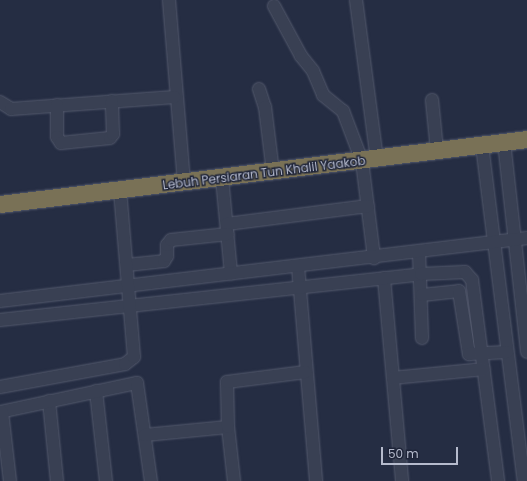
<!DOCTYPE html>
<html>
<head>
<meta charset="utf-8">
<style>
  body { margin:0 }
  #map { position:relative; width:527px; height:481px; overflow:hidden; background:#252d43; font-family:Poppins,sans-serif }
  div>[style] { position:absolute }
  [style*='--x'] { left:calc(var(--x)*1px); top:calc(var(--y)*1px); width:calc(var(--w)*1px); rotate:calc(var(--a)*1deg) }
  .roads { filter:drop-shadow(0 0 1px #545a6d) drop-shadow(0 0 1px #545a6d) }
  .minor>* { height:12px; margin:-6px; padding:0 6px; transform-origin:6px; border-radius:6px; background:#394053 }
  .highway>* { height:17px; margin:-8.5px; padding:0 8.5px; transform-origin:8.5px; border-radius:8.5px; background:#797156 }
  span { translate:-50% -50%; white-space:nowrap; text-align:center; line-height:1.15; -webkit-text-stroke:3px #1e2438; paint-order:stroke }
  .street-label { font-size:12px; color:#b6bbcd }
  .scale { position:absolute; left:381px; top:447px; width:77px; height:18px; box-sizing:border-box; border:2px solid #b6bbcd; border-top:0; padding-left:5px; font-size:12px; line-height:14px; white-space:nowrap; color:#b6bbcd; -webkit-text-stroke:3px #1e2438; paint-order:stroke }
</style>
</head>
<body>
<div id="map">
  <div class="roads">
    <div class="minor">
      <i style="--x:169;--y:0;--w:184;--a:85.3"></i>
      <i style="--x:356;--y:0;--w:160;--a:82.5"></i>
      <i style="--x:274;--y:6;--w:57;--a:61.6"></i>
      <i style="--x:301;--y:56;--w:19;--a:51"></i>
      <i style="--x:313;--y:71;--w:26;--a:67"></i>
      <i style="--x:323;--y:95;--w:26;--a:39"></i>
      <i style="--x:343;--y:111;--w:53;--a:69.2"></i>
      <i style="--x:362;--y:161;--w:98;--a:82.9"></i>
      <i style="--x:259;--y:89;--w:19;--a:72"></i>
      <i style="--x:265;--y:107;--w:65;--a:83"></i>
      <i style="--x:432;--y:100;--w:50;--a:84.3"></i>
      <i style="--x:0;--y:102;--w:13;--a:32"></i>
      <i style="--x:11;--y:109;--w:164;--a:-4.2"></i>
      <i style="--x:57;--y:105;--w:32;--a:90"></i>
      <i style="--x:57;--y:137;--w:7;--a:56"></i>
      <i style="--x:61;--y:143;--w:49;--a:-5.8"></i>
      <i style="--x:110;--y:138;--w:5;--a:-53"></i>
      <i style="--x:113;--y:134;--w:33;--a:-92"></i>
      <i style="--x:504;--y:142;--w:211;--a:83.7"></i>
      <i style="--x:482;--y:145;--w:339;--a:82.9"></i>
      <i style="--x:222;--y:178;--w:96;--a:84.6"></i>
      <i style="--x:227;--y:224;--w:142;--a:-7.3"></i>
      <i style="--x:419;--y:252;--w:86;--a:88"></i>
      <i style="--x:127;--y:265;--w:37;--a:-6"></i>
      <i style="--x:164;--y:261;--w:6;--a:-59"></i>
      <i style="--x:167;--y:256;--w:11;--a:-90"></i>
      <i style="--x:167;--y:245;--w:6;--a:-51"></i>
      <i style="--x:171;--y:240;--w:57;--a:-6"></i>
      <i style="--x:298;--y:266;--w:216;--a:85.2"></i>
      <i style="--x:384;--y:278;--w:204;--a:84.9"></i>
      <i style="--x:422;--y:295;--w:37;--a:-6"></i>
      <i style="--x:459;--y:291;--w:64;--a:81"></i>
      <i style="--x:469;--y:354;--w:38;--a:-3"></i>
      <i style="--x:0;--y:301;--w:531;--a:-6.82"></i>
      <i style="--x:0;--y:320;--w:424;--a:-6.2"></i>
      <i style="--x:421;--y:274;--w:44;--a:-2.6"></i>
      <i style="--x:465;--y:272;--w:11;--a:49"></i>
      <i style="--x:472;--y:280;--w:203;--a:82.6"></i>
      <i style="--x:393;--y:378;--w:91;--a:-5.6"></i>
      <i style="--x:0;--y:387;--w:127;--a:-10.4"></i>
      <i style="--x:125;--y:364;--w:11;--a:-38"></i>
      <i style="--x:134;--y:357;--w:167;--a:-94.8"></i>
      <i style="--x:96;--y:391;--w:91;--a:83.7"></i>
      <i style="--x:49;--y:401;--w:80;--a:84.3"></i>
      <i style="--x:0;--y:412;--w:140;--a:-12"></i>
      <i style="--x:137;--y:383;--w:99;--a:81.9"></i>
      <i style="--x:2;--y:412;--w:69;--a:83.4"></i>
      <i style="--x:145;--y:435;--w:83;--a:-5.5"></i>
      <i style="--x:234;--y:481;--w:54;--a:-96.3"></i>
      <i style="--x:228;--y:427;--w:45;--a:-91.3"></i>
      <i style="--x:227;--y:382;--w:79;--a:-7.3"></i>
    </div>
    <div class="highway">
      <i style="--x:0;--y:204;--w:531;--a:-7.03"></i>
    </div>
  </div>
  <div class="street-label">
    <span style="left:264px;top:173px;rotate:-7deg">Lebuh Persiaran Tun Khalil Yaakob</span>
  </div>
  <div class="scale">50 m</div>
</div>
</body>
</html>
